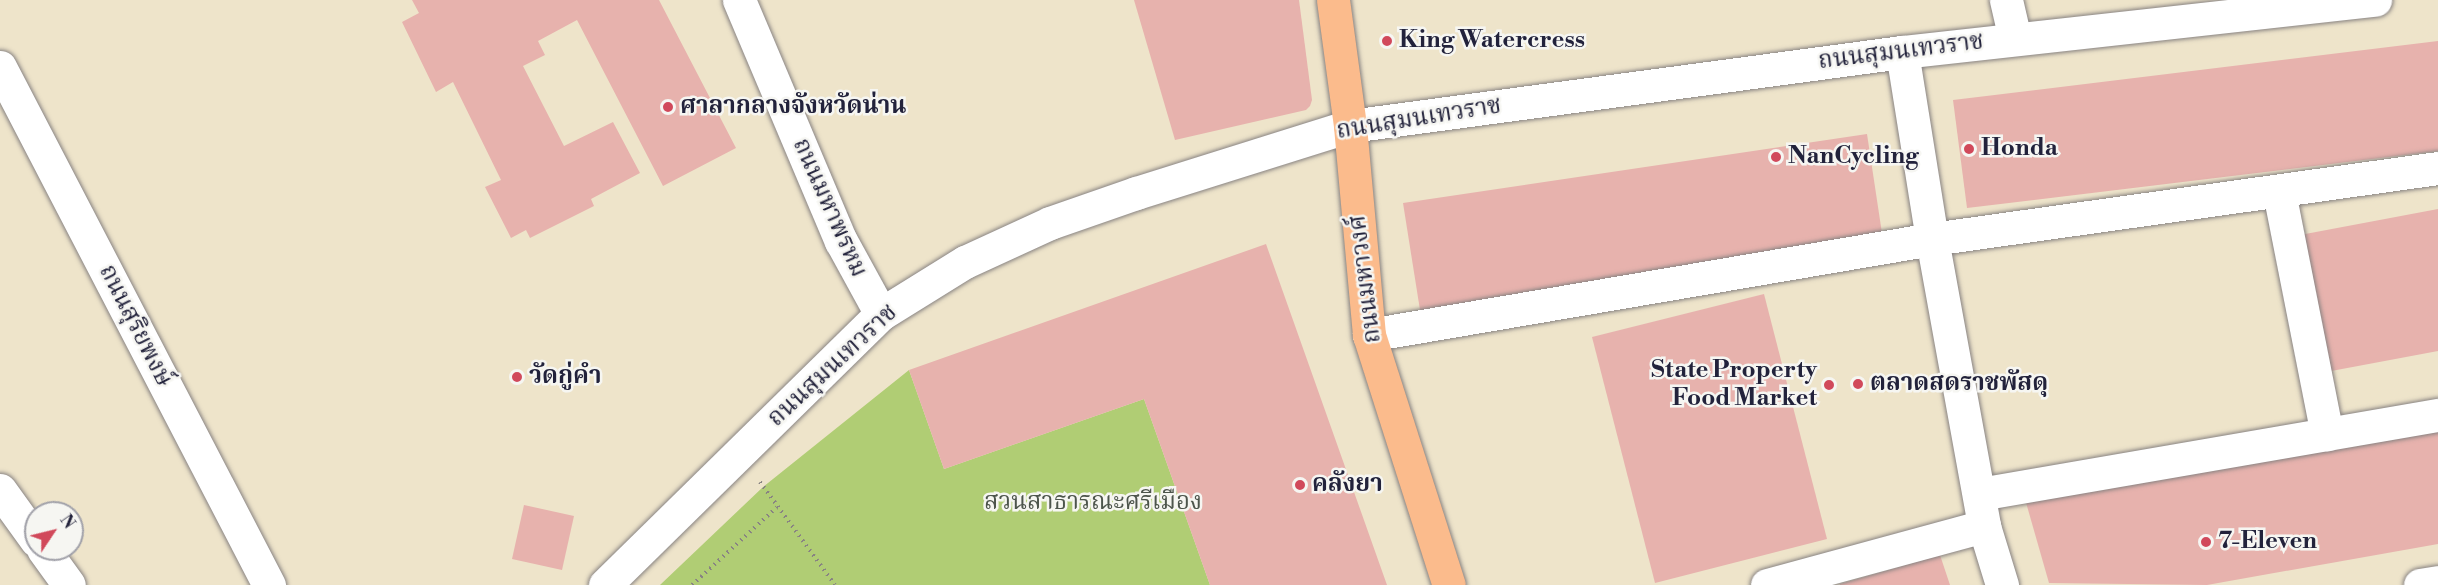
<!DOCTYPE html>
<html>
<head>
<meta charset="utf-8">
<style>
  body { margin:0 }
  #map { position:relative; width:2438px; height:585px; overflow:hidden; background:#eee4ca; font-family:"Libre Bodoni","Noto Serif Thai",serif }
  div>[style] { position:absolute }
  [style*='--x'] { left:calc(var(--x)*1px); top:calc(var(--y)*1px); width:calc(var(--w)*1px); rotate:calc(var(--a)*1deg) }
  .green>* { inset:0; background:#b0cd74 }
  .building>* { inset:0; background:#e7b2ad }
  .path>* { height:4px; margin-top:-2px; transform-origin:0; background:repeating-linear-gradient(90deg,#888382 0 1.5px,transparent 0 6px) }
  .roads { filter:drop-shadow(0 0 2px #888382) drop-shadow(0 0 2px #888382) }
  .minor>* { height:33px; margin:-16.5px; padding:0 16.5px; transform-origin:16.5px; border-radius:16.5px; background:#fff }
  .major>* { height:33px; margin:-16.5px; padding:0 16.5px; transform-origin:16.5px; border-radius:16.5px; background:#fbbb8c }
  .dots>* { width:16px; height:16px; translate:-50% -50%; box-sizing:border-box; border:3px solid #f6f6f2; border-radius:50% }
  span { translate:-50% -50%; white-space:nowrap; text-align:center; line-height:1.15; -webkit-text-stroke:5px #f6f6f2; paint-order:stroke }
  .poi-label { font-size:24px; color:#22223b; font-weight:700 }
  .left { translate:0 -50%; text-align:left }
  .right { translate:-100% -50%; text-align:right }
  .street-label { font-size:24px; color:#22223b }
  .park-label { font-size:24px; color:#4d554c }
  .north { position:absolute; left:24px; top:501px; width:60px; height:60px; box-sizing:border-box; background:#f6f6f2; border:2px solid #a1a1a9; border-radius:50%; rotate:55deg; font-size:16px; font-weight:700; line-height:24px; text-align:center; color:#22223b }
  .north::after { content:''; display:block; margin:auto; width:21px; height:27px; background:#d1495b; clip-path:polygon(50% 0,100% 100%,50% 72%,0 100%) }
</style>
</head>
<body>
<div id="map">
  <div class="green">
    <i style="clip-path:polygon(909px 370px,944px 469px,1144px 399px,1210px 585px,660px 585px,763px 487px)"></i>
  </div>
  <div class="building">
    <i style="clip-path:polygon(412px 0,659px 0,736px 148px,663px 186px,577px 20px,538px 41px,545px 55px,523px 66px,564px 146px,613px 122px,640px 173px,591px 199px,594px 206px,530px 238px,526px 230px,511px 238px,485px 187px,501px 180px,453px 82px,436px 92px,402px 22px,419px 13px)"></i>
    <i style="clip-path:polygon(1134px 0,1299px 0,1312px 100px,1310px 106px,1306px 110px,1175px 140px)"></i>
    <i style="clip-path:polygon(2438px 41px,2438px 151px,1967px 208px,1953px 100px)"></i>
    <i style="clip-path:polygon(1867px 134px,1883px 240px,1420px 310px,1403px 203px)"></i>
    <i style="clip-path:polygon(2438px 209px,2438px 351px,2326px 372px,2300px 235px)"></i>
    <i style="clip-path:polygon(1266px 244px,1387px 585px,1210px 585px,1144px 399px,944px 469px,909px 370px)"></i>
    <i style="clip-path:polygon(1764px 294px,1827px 539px,1655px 583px,1592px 337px)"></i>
    <i style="clip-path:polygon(2438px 425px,2438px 544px,2207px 585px,2049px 583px,2025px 499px)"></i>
    <i style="clip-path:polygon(524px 505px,574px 516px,562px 570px,512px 559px)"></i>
    <i style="clip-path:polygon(1940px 555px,1950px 585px,1840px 585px,1840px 584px)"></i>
  </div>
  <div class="path">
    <i style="--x:760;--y:482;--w:127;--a:53.9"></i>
    <i style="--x:692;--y:585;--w:115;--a:-42.5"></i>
  </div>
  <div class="roads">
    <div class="minor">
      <i style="--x:739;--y:0;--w:262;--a:67.1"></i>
      <i style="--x:841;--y:241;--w:83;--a:61.3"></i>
      <i style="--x:2006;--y:0;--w:39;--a:77"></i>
      <i style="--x:1902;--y:52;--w:189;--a:80.9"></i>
      <i style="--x:1932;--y:239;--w:292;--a:79.7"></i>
      <i style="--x:1984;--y:526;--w:62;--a:73"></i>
      <i style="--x:0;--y:67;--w:584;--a:62.56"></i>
      <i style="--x:2279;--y:192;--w:247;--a:78.8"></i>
      <i style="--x:1369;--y:335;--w:571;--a:-9.68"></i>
      <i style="--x:1932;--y:239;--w:511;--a:-7.99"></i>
      <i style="--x:0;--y:490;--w:62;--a:54.2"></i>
      <i style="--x:1980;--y:494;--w:465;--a:-9.8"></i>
      <i style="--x:43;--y:549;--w:44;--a:54.2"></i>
      <i style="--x:605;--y:585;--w:387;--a:-44.5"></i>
      <i style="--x:881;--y:314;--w:99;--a:-31.8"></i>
      <i style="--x:965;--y:262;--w:94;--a:-24.6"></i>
      <i style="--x:1050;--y:223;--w:91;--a:-19.2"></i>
      <i style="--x:1136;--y:193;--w:224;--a:-17.4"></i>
      <i style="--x:1350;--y:126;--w:557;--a:-7.64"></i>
      <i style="--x:1902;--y:52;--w:476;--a:-6.3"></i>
      <i style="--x:1767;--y:585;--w:225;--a:-15.2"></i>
      <i style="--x:2420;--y:585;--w:18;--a:-9"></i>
    </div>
    <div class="major">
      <i style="--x:1333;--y:0;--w:127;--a:82.3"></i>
      <i style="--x:1350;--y:126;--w:210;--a:84.8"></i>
      <i style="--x:1369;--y:335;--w:262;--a:72.3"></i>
    </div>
  </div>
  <div class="dots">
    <i style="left:1387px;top:41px;background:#d1495b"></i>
    <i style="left:668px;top:107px;background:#d1495b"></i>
    <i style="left:1969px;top:149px;background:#d1495b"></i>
    <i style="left:1776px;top:157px;background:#d1495b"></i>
    <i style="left:517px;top:377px;background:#d1495b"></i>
    <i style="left:1858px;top:384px;background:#d1495b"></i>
    <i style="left:1829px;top:385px;background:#d1495b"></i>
    <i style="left:1300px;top:485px;background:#d1495b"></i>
    <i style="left:2206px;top:542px;background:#d1495b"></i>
  </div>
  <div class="poi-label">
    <span class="left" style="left:1399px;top:41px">King Watercress</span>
    <span class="left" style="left:680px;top:107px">ศาลากลางจังหวัดน่าน</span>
    <span class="left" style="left:1981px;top:149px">Honda</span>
    <span class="left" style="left:1788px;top:157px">NanCycling</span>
    <span class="right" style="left:1817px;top:385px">State Property<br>Food Market</span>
    <span class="left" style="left:529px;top:377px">วัดกู่คำ</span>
    <span class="left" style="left:1870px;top:384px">ตลาดสดราชพัสดุ</span>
    <span class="left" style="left:1312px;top:485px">คลังยา</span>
    <span class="left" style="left:2218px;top:542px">7-Eleven</span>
  </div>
  <div class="street-label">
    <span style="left:1901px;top:52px;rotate:-7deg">ถนนสุมนเทวราช</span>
    <span style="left:1419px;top:119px;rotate:-9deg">ถนนสุมนเทวราช</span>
    <span style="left:829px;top:208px;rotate:66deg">ถนนมหาพรหม</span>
    <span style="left:1366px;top:279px;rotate:-97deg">ถนนมหาวงศ์</span>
    <span style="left:135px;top:326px;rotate:63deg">ถนนสุริยพงษ์</span>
    <span style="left:833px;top:366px;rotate:-43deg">ถนนสุมนเทวราช</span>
  </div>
  <div class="park-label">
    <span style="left:1093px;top:503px">สวนสาธารณะศรีเมือง</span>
  </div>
  <div class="north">N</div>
</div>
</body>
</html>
